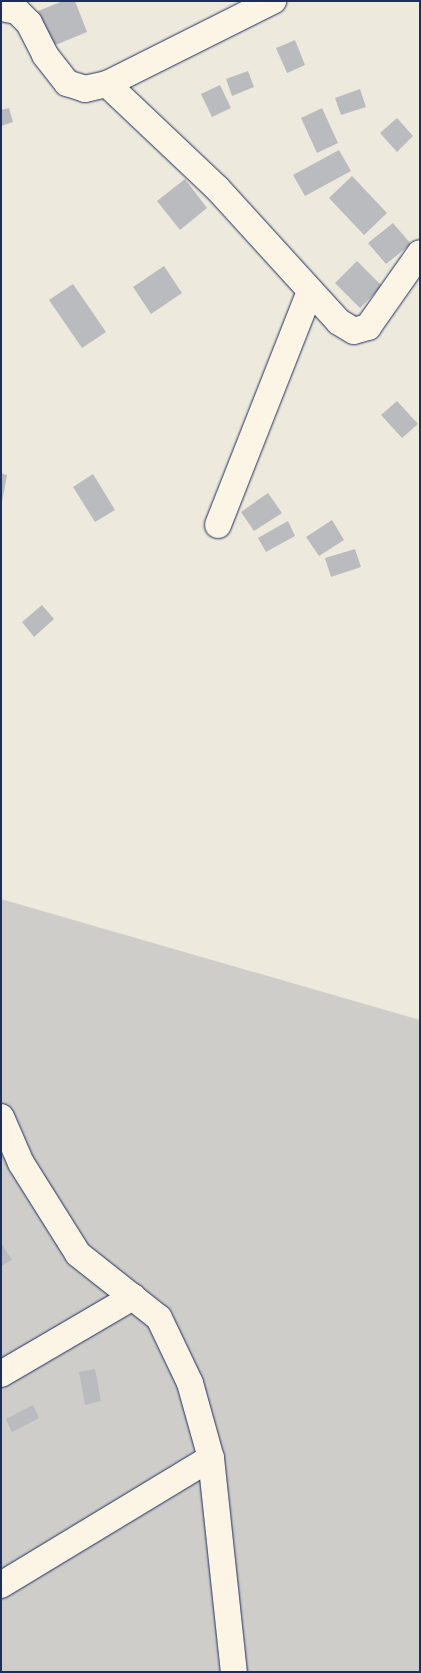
<!DOCTYPE html>
<html>
<head>
<meta charset="utf-8">
<style>
  body { margin:0 }
  #map { position:relative; width:421px; height:1673px; overflow:hidden; background:#eee9dd; font-family:"Gochi Hand",sans-serif }
  div>[style] { position:absolute }
  [style*='--x'] { left:calc(var(--x)*1px); top:calc(var(--y)*1px); width:calc(var(--w)*1px); rotate:calc(var(--a)*1deg) }
  .green>* { inset:0; background:#cfcdca }
  .building>* { inset:0; background:#babbbe }
  .roads { filter:drop-shadow(0 0 1px #1b2f5e) drop-shadow(0 0 1px #1b2f5e) }
  .minor>* { height:26px; margin:-13px; padding:0 13px; transform-origin:13px; border-radius:13px; background:#fcf5e5 }
  span { translate:-50% -50%; white-space:nowrap; text-align:center; line-height:1.15; -webkit-text-stroke:4.5px #fcf5e5; paint-order:stroke }
  .frame { position:absolute; inset:0; border:2px solid #1b2f5e; pointer-events:none }
</style>
</head>
<body>
<div id="map">
  <div class="green">
    <i style="clip-path:polygon(1px 899px,420px 1020px,420px 1672px,1px 1672px)"></i>
  </div>
  <div class="building">
    <i style="clip-path:polygon(63px 1px,75px 1px,87px 32px,53px 46px,38px 11px)"></i>
    <i style="clip-path:polygon(295px 40px,305px 65px,287px 73px,276px 48px)"></i>
    <i style="clip-path:polygon(248px 71px,254px 87px,232px 96px,226px 79px)"></i>
    <i style="clip-path:polygon(220px 85px,231px 108px,212px 117px,201px 94px)"></i>
    <i style="clip-path:polygon(360px 89px,366px 107px,341px 115px,335px 98px)"></i>
    <i style="clip-path:polygon(9px 108px,13px 122px,1px 126px,1px 110px)"></i>
    <i style="clip-path:polygon(322px 108px,338px 143px,317px 153px,301px 118px)"></i>
    <i style="clip-path:polygon(397px 118px,413px 136px,397px 152px,380px 133px)"></i>
    <i style="clip-path:polygon(339px 150px,351px 171px,305px 196px,293px 175px)"></i>
    <i style="clip-path:polygon(352px 176px,387px 213px,364px 235px,329px 198px)"></i>
    <i style="clip-path:polygon(185px 179px,207px 208px,180px 230px,157px 201px)"></i>
    <i style="clip-path:polygon(393px 223px,411px 244px,386px 264px,368px 243px)"></i>
    <i style="clip-path:polygon(357px 261px,382px 286px,360px 308px,335px 283px)"></i>
    <i style="clip-path:polygon(164px 266px,182px 293px,151px 314px,133px 287px)"></i>
    <i style="clip-path:polygon(73px 284px,106px 332px,82px 348px,49px 300px)"></i>
    <i style="clip-path:polygon(397px 401px,418px 424px,402px 438px,381px 415px)"></i>
    <i style="clip-path:polygon(1px 473px,7px 475px,2px 502px,1px 502px)"></i>
    <i style="clip-path:polygon(93px 474px,115px 510px,95px 522px,73px 487px)"></i>
    <i style="clip-path:polygon(268px 493px,282px 513px,254px 531px,241px 512px)"></i>
    <i style="clip-path:polygon(332px 520px,344px 540px,319px 556px,306px 537px)"></i>
    <i style="clip-path:polygon(288px 521px,295px 536px,266px 552px,258px 538px)"></i>
    <i style="clip-path:polygon(355px 549px,361px 567px,331px 577px,325px 558px)"></i>
    <i style="clip-path:polygon(42px 605px,54px 619px,34px 637px,22px 622px)"></i>
    <i style="clip-path:polygon(1px 1243px,12px 1260px,1px 1266px)"></i>
    <i style="clip-path:polygon(95px 1369px,101px 1401px,85px 1405px,79px 1372px)"></i>
    <i style="clip-path:polygon(33px 1405px,39px 1418px,12px 1432px,6px 1419px)"></i>
  </div>
  <div class="roads">
    <div class="minor">
      <i style="--x:1;--y:8;--w:16;--a:11"></i>
      <i style="--x:17;--y:11;--w:17;--a:45"></i>
      <i style="--x:29;--y:23;--w:36;--a:63"></i>
      <i style="--x:45;--y:55;--w:36;--a:52"></i>
      <i style="--x:67;--y:83;--w:19;--a:18"></i>
      <i style="--x:85;--y:89;--w:23;--a:-13"></i>
      <i style="--x:107;--y:84;--w:186;--a:-26.6"></i>
      <i style="--x:107;--y:84;--w:151;--a:43.4"></i>
      <i style="--x:217;--y:188;--w:181;--a:47.7"></i>
      <i style="--x:339;--y:322;--w:17;--a:31"></i>
      <i style="--x:354;--y:331;--w:15;--a:-16"></i>
      <i style="--x:368;--y:327;--w:90;--a:-54.9"></i>
      <i style="--x:218;--y:525;--w:251;--a:-68.5"></i>
      <i style="--x:1;--y:1117;--w:50;--a:66.5"></i>
      <i style="--x:21;--y:1163;--w:107;--a:57.9"></i>
      <i style="--x:78;--y:1254;--w:103;--a:38.3"></i>
      <i style="--x:159;--y:1318;--w:72;--a:64.5"></i>
      <i style="--x:190;--y:1383;--w:78;--a:74.4"></i>
      <i style="--x:211;--y:1458;--w:215;--a:83.9"></i>
      <i style="--x:1;--y:1374;--w:153;--a:-30.3"></i>
      <i style="--x:1;--y:1585;--w:245;--a:-31.2"></i>
    </div>
  </div>
  <div class="frame"></div>
</div>
</body>
</html>
